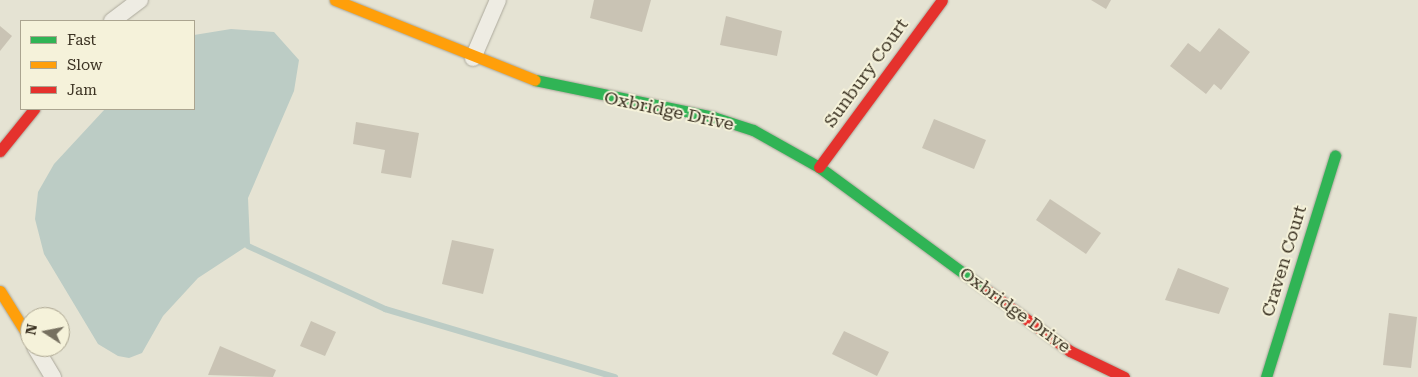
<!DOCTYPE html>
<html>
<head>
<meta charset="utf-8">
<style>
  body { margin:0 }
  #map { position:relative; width:1418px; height:377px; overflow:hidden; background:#e5e3d3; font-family:"Roboto Serif",serif }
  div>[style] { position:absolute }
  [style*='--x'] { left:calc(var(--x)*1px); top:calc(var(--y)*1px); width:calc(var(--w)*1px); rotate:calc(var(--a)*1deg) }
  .water>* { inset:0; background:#bcccc5 }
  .stream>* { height:6px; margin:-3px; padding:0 3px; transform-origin:3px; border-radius:3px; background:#bcccc5 }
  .building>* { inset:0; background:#c9c3b4 }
  .roads { filter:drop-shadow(0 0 1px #aba89b) drop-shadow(0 0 1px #aba89b) }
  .street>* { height:16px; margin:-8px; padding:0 8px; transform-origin:8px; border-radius:8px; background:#eeece3 }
  .fast>* { height:11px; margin:-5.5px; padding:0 5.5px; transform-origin:5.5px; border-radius:5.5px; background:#30b455 }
  .slow>* { height:11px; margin:-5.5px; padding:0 5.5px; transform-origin:5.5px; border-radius:5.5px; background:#ff9f0a }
  .jam>* { height:11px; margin:-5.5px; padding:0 5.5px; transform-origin:5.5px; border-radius:5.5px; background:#e5322d }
  span { translate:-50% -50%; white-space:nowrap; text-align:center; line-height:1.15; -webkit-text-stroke:4px #f5f2da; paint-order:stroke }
  .street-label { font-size:18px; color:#3b3222 }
  .legend { position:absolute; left:20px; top:20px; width:175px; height:90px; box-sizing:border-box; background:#f5f2da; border:1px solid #aba590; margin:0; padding:6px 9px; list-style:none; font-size:15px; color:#3b3222 }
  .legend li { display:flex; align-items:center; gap:10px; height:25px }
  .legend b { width:25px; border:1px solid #aba590 }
  .north { position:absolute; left:20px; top:307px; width:50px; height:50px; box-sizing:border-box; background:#f5f2da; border:1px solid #aba590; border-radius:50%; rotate:281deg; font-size:14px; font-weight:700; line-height:20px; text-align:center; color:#3b3222 }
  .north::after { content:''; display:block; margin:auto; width:18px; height:22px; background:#767060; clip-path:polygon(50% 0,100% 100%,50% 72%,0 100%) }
</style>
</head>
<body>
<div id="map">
  <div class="water">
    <i style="clip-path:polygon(231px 29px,274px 32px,299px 60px,294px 91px,248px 198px,250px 244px,198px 278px,163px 316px,142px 353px,129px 358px,118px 356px,98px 344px,44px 254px,35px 219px,38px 192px,54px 164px,105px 109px,194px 109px,194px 35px)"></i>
  </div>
  <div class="stream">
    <i style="--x:248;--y:246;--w:151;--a:24.7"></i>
    <i style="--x:385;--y:309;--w:240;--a:16.5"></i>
  </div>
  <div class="building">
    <i style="clip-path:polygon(594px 0,651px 0,642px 32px,590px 18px)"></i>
    <i style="clip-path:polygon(1091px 0,1111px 0,1106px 9px)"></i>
    <i style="clip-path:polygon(726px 16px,782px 31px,777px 56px,720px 45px)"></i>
    <i style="clip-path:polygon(0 26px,12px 36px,0 51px)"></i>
    <i style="clip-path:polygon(1219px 28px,1250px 52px,1221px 90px,1214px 84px,1206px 94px,1170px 66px,1188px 43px,1200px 52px)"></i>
    <i style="clip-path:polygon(934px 119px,986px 140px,974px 169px,922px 148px)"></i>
    <i style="clip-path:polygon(356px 122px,419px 133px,411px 178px,381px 173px,385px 150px,353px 144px)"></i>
    <i style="clip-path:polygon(1050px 199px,1101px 233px,1086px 254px,1036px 220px)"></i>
    <i style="clip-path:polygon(452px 240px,494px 249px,483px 294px,442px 284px)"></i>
    <i style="clip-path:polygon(1178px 268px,1229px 288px,1219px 314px,1165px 300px)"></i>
    <i style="clip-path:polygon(1389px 313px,1417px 317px,1411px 368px,1383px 365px)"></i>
    <i style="clip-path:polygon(311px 321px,336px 332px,325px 356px,300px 346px)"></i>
    <i style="clip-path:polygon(844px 331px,889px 352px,877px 376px,832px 354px)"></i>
    <i style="clip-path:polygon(220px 346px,276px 370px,273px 377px,208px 375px)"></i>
  </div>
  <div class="roads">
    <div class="street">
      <i style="--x:112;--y:21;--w:35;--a:-37"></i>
      <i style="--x:473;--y:58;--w:63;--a:-66.7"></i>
      <i style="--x:35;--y:347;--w:35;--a:59"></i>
    </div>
    <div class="fast">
      <i style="--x:535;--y:80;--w:182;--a:11.7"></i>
      <i style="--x:713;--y:117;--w:42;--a:18"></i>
      <i style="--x:753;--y:130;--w:76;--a:29.3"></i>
      <i style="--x:819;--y:167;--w:210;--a:36.3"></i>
      <i style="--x:1266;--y:377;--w:232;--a:-72.7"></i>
    </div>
    <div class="slow">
      <i style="--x:335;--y:0;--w:215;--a:21.8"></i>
      <i style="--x:0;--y:291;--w:57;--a:58"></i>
    </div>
    <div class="jam">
      <i style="--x:0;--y:151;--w:54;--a:-51"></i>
      <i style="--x:819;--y:167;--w:207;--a:-53.6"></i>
      <i style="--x:988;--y:291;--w:102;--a:36.2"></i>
      <i style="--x:1070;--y:351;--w:60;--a:25.7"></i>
    </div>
  </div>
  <div class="street-label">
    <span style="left:866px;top:73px;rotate:-54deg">Sunbury Court</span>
    <span style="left:669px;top:111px;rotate:12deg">Oxbridge Drive</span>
    <span style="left:1284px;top:261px;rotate:-73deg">Craven Court</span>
    <span style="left:1015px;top:310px;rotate:36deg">Oxbridge Drive</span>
  </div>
  <ul class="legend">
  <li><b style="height:6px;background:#30b455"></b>Fast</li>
  <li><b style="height:6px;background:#ff9f0a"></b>Slow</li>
  <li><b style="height:6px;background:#e5322d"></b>Jam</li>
  </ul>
  <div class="north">N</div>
</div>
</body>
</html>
